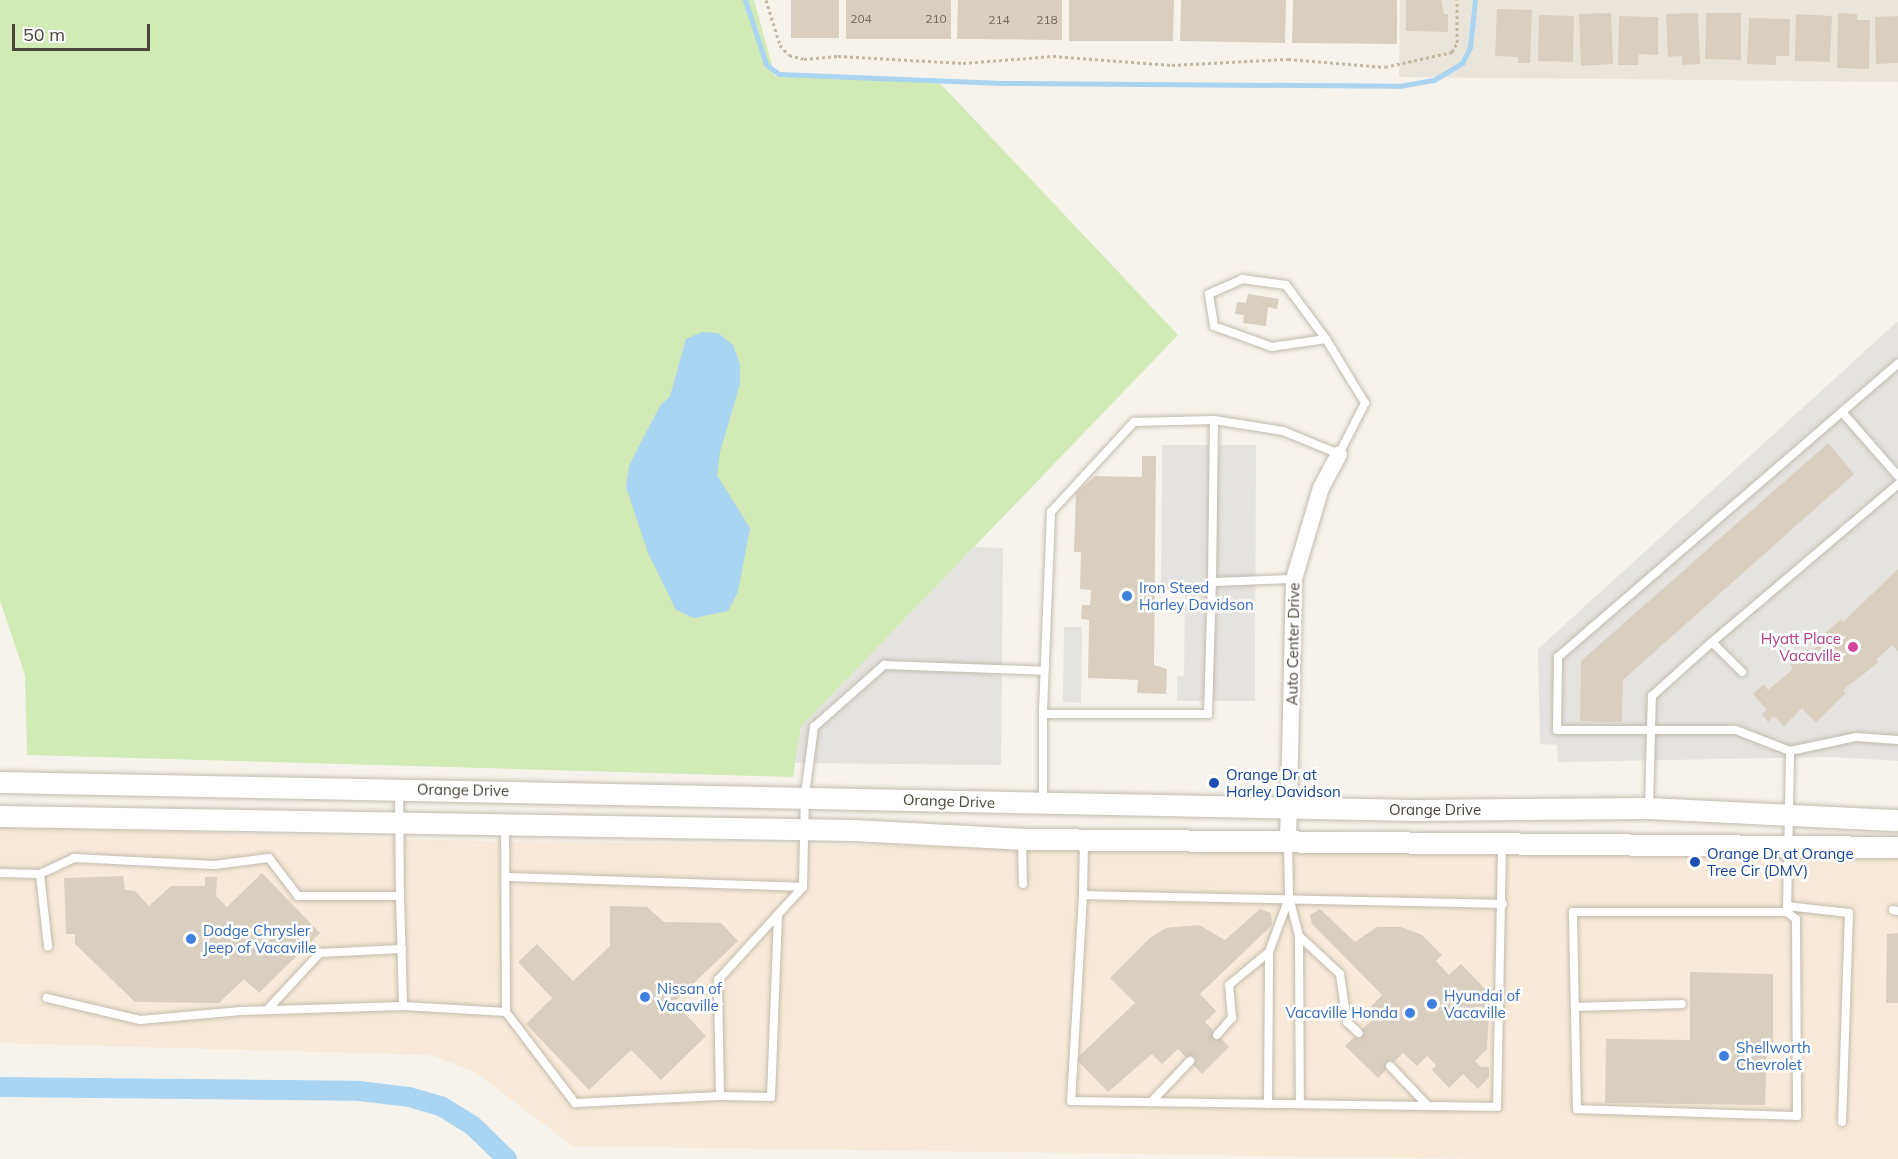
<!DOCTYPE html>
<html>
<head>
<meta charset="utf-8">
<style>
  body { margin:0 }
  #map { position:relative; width:1898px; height:1159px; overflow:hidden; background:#f6f3ec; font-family:Mulish,sans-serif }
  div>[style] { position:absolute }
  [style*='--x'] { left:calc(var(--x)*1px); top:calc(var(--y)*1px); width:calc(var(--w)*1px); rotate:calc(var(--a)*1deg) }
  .residential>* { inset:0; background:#eae5da }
  .commercial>* { inset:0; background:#f7ead8 }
  .green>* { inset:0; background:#d2eab5 }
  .parking>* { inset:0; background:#e5e3e0 }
  .water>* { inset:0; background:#a9d4f2 }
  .stream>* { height:5px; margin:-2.5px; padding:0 2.5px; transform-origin:2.5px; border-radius:2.5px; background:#a9d4f2 }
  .canal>* { height:20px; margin:-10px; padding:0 10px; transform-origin:10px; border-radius:10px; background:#a9d4f2 }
  .building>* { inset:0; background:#d8cfc1 }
  .path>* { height:3px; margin-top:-1.5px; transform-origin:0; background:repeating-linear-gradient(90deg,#c4b79f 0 3px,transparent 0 6px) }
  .roads { filter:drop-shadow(0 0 2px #c2bbae) drop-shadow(0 0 2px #c2bbae) }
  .service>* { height:8px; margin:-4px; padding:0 4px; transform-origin:4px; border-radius:4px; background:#fff }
  .minor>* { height:16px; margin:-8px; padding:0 8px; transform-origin:8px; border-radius:8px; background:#fff }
  .tertiary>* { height:21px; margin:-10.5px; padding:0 10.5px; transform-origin:10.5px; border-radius:10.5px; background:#fff }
  .dots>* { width:16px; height:16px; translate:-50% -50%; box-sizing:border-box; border:3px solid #fff; border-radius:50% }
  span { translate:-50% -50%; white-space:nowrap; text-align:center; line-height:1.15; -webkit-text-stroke:5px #fff; paint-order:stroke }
  .number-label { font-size:12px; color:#6e675b }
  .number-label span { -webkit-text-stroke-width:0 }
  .shop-label { font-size:15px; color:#366cbe }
  .left { translate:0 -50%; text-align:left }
  .right { translate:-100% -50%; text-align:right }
  .hotel-label { font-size:15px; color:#b23c85 }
  .street-label { font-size:15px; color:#4b4439 }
  .transit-label { font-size:15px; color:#164399 }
  .scale { position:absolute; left:12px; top:24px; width:138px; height:27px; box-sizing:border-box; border:3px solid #4b4439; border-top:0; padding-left:8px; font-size:18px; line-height:21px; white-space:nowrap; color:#4b4439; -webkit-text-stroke:4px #fff; paint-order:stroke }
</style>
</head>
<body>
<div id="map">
  <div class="residential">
    <i style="clip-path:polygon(1400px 0,1898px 0,1898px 82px,1399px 77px)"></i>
  </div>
  <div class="commercial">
    <i style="clip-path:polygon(0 826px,474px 841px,1898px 857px,1898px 1159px,1489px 1159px,573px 1146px,475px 1072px,431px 1055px,0 1043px)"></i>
  </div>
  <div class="green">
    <i style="clip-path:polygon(0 0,754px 0,775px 76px,937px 80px,1178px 335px,801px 727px,793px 777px,27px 755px,25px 675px,0 601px)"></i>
  </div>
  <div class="parking">
    <i style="clip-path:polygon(1898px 321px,1898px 761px,1832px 757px,1558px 762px,1557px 745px,1540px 744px,1538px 649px)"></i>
    <i style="clip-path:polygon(1162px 445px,1256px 445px,1255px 701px,1177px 701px,1177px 676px,1184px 676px,1185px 589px,1161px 589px)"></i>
    <i style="clip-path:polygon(974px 547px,1003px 548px,1001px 765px,795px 763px,801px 727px)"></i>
    <i style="clip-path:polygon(1064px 627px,1082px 627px,1081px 703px,1063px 702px)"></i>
  </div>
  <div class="water">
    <i style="clip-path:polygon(702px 332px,718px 333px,733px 345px,740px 364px,740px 384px,720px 452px,717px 475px,750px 528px,738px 592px,728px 611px,694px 618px,676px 610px,648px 553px,626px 487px,629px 466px,640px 444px,660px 406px,670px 396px,686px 339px)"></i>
  </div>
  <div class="stream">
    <i style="--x:745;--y:0;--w:67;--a:71.8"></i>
    <i style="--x:766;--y:64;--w:16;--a:38"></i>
    <i style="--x:779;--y:74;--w:223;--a:2.3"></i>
    <i style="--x:1002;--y:83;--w:397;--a:0.4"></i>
    <i style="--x:1399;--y:86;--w:36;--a:-10"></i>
    <i style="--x:1434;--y:80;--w:33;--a:-31"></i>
    <i style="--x:1462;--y:63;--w:18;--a:-63"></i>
    <i style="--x:1470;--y:47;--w:47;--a:-83.9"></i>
  </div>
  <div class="canal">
    <i style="--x:0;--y:1087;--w:359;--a:0.6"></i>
    <i style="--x:359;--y:1091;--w:50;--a:6.8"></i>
    <i style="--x:409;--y:1097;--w:33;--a:16"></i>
    <i style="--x:441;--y:1106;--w:36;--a:32"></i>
    <i style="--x:472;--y:1125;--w:49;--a:44.2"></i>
  </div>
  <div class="building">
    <i style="clip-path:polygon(791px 0,839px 0,839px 38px,791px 38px)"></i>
    <i style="clip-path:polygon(846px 0,951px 0,951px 39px,846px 39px)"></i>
    <i style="clip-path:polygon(958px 0,1062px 0,1062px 40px,957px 39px)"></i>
    <i style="clip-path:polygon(1069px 0,1174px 0,1173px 41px,1069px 41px)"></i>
    <i style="clip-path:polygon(1181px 0,1286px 0,1285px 43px,1180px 41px)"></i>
    <i style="clip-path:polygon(1293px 0,1397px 0,1397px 44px,1292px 43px)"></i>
    <i style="clip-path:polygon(1406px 0,1441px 0,1444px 14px,1448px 14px,1448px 32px,1406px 31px)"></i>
    <i style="clip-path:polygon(1497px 9px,1532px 10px,1530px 63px,1518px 63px,1518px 57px,1495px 56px)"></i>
    <i style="clip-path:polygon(1611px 13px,1613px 64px,1581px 66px,1579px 14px)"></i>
    <i style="clip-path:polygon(1698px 13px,1700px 64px,1682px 65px,1682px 56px,1668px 57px,1666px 14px)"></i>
    <i style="clip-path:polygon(1706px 13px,1741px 13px,1741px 60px,1705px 59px)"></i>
    <i style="clip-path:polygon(1838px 13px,1857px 14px,1857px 20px,1870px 20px,1869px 69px,1837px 68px)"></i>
    <i style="clip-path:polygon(1796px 14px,1832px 16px,1830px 62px,1795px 61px)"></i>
    <i style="clip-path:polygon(1539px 15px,1574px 16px,1573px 62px,1538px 61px)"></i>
    <i style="clip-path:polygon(1619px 16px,1658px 17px,1658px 55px,1639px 54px,1638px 65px,1618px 65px)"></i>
    <i style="clip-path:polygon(1898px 16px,1898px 63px,1876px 64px,1875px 17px)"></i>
    <i style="clip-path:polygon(1749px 18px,1790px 19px,1789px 56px,1776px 56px,1776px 65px,1747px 64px)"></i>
    <i style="clip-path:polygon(1248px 294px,1279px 299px,1277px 309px,1268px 307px,1266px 326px,1243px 323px,1244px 315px,1235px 314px,1237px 302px,1246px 303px)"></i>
    <i style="clip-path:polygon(1828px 443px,1854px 474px,1623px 680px,1622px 722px,1580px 721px,1581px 661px)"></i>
    <i style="clip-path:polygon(1142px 456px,1156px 456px,1154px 665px,1167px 669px,1166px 694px,1137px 693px,1138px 680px,1088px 678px,1089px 620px,1081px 619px,1082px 605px,1090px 605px,1091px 590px,1080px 589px,1081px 552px,1074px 552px,1076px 493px,1095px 476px,1142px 477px)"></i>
    <i style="clip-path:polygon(1898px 569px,1898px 652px,1892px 645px,1876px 660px,1879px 662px,1843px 690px,1846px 693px,1816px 723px,1802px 708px,1784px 726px,1774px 716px,1768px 722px,1762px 714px,1767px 710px,1753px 694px,1764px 684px,1768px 690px,1793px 669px,1790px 665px,1808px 649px,1810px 652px,1827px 640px,1823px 635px,1841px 619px,1843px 622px)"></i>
    <i style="clip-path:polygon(262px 873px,320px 933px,259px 993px,244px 979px,219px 1003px,135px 1002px,75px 944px,75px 934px,66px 934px,64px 878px,123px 876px,125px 890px,135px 891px,149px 906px,171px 886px,205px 886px,205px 877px,217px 877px,216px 896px,227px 907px)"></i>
    <i style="clip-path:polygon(610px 906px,647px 907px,664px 922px,721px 923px,738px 941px,674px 1002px,706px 1036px,661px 1080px,631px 1050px,589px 1090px,526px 1024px,552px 998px,518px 962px,537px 944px,573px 981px,610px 946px)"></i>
    <i style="clip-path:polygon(1260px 909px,1271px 913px,1272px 925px,1200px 994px,1216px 1011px,1205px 1022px,1229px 1047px,1202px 1074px,1178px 1049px,1162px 1064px,1152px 1054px,1108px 1092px,1076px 1059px,1135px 1003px,1110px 978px,1151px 937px,1166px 928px,1199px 925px,1225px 940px)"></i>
    <i style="clip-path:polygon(1320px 909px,1355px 942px,1377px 927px,1401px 927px,1422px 935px,1442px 955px,1436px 961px,1449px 975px,1461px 964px,1490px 994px,1487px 1049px,1475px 1061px,1481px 1067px,1489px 1067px,1489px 1077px,1478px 1089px,1463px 1074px,1449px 1088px,1432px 1070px,1436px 1065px,1427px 1056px,1417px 1066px,1403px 1053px,1378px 1078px,1345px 1046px,1372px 1020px,1365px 1013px,1382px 995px,1312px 924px,1310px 915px)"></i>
    <i style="clip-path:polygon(1898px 933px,1898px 1003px,1886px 1003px,1887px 934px)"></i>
    <i style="clip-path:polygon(1690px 972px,1773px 974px,1773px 1044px,1767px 1043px,1765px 1105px,1605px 1103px,1606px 1039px,1690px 1040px)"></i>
  </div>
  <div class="path">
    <i style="--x:766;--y:0;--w:47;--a:72.7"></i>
    <i style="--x:780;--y:45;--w:13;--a:48"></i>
    <i style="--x:789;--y:55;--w:16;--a:15"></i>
    <i style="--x:804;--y:59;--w:34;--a:-5"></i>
    <i style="--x:838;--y:56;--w:125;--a:3.2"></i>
    <i style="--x:963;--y:63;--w:90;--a:-4.4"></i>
    <i style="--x:1053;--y:56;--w:119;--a:4.3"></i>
    <i style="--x:1172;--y:65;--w:116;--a:-3"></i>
    <i style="--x:1288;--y:59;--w:97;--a:4.7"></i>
    <i style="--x:1385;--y:67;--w:69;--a:-12.6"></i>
    <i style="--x:1452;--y:52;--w:10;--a:-61"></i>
    <i style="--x:1457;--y:43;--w:43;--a:-90"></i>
  </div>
  <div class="roads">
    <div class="service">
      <i style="--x:1842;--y:412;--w:85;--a:48.8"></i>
      <i style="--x:1214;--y:420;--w:70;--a:9.1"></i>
      <i style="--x:1283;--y:431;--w:61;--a:22.3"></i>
      <i style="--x:1339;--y:454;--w:57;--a:-63"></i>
      <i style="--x:1365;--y:403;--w:75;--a:-121.4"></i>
      <i style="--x:1326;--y:339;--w:55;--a:171.6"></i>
      <i style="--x:1272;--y:347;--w:62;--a:-160.1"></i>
      <i style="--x:1214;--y:326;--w:32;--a:-99"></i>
      <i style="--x:1209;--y:294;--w:36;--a:-24"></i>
      <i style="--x:1242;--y:279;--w:44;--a:7.8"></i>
      <i style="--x:1286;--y:285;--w:67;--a:53.5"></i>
      <i style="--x:1212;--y:582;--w:162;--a:-89.3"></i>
      <i style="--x:1214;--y:420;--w:80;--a:178.6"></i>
      <i style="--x:1134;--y:422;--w:122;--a:132.7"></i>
      <i style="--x:1051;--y:512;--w:202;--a:92.3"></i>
      <i style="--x:1043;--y:714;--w:165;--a:0"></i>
      <i style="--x:1208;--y:714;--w:132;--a:-88.3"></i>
      <i style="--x:1212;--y:582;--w:82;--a:-2.1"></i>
      <i style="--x:1742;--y:672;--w:42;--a:-135"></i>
      <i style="--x:1712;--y:642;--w:244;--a:-40.3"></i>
      <i style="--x:1043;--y:714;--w:89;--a:90"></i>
      <i style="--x:1790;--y:751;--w:67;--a:-12"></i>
      <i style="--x:1856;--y:737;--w:42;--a:4.1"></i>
      <i style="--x:399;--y:789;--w:107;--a:89.5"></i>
      <i style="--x:1649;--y:807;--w:111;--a:-88.5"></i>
      <i style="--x:1652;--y:696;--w:81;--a:-42"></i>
      <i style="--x:1022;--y:840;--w:44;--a:88.7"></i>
      <i style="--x:1084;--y:840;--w:55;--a:91"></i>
      <i style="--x:1083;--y:895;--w:420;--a:1.2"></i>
      <i style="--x:1288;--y:843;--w:54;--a:88.9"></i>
      <i style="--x:1289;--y:897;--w:40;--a:75.6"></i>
      <i style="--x:1299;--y:936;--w:168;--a:89.7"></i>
      <i style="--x:0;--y:873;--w:40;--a:1.4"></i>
      <i style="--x:40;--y:874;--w:73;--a:83.7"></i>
      <i style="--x:40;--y:874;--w:38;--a:-25"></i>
      <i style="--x:74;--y:858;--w:140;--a:2.9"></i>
      <i style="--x:214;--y:865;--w:55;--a:-7.3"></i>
      <i style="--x:269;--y:858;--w:48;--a:52.7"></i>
      <i style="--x:298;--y:896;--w:102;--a:0"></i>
      <i style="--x:400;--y:896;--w:110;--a:88.4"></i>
      <i style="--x:403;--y:1006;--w:162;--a:178.2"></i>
      <i style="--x:241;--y:1011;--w:101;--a:174.9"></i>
      <i style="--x:140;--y:1020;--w:96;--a:-166.7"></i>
      <i style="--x:506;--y:877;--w:297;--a:1.9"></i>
      <i style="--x:1083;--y:895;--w:206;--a:93.3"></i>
      <i style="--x:1071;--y:1101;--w:426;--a:0.8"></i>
      <i style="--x:1497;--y:1107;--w:262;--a:-88.9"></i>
      <i style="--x:1787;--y:906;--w:62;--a:6.4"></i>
      <i style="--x:1849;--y:913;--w:209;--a:91.9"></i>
      <i style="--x:1893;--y:910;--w:5;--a:11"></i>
      <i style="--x:1787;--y:912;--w:11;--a:38"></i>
      <i style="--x:1796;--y:919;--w:197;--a:89.7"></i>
      <i style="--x:1797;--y:1116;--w:220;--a:-178.2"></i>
      <i style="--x:1577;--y:1109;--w:197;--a:-91.2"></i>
      <i style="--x:1573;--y:912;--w:214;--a:0"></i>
      <i style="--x:1787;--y:912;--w:161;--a:-88.9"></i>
      <i style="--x:1790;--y:751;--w:58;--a:-158.7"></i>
      <i style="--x:1736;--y:730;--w:179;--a:180"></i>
      <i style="--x:1557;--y:730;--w:73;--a:-89.2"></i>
      <i style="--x:1558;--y:657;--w:449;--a:-40.8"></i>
      <i style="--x:1299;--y:936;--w:56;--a:42.8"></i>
      <i style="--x:1340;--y:974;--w:49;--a:81.7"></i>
      <i style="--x:1347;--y:1022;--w:16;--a:43"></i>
      <i style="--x:403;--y:1006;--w:103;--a:3.3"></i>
      <i style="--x:506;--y:1012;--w:188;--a:-90.3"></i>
      <i style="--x:1575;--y:1007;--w:107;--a:-1.6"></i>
      <i style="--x:267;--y:1010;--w:78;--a:-47.1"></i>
      <i style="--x:320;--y:953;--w:82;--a:-2.8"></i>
      <i style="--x:506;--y:1012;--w:114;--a:52.8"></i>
      <i style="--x:575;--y:1103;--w:145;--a:-2.8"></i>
      <i style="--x:720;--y:1096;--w:116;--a:-91"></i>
      <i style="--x:718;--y:980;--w:126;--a:-47.6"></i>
      <i style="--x:803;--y:887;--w:92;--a:-88.8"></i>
      <i style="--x:805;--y:795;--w:69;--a:-82.5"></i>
      <i style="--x:814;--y:727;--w:94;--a:-41.5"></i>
      <i style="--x:884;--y:665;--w:160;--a:2.1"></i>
      <i style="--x:1217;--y:1035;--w:23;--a:-49"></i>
      <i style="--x:1232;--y:1018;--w:33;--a:-95"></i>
      <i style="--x:1229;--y:985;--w:52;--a:-39.5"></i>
      <i style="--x:1390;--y:1066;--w:55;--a:46.5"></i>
      <i style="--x:720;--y:1096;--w:51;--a:1.1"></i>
      <i style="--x:771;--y:1097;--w:182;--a:-87.8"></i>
      <i style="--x:1151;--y:1102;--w:57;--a:-46.4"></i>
      <i style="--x:1268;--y:1104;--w:152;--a:-89.6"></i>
      <i style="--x:1269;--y:952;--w:58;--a:-69.7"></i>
    </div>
    <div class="minor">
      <i style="--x:1288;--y:843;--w:264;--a:-88.7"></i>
      <i style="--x:1294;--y:579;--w:95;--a:-73.5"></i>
      <i style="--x:1321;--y:488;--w:38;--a:-62"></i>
    </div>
    <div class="tertiary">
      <i style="--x:0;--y:782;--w:1414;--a:1.13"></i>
      <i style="--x:1414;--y:810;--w:235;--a:-0.5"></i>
      <i style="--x:1649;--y:808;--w:249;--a:2.8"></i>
      <i style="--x:0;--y:816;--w:853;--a:0.94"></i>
      <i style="--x:853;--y:830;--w:169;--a:3"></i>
      <i style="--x:1022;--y:839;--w:876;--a:0.52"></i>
    </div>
  </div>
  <div class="dots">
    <i style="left:1127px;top:596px;background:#3f7fe0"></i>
    <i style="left:1853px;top:647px;background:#d1479c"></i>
    <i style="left:1214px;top:783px;background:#1a4fb4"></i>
    <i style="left:1695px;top:862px;background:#1a4fb4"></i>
    <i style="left:191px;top:939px;background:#3f7fe0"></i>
    <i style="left:645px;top:997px;background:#3f7fe0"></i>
    <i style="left:1432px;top:1004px;background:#3f7fe0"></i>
    <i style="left:1410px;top:1013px;background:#3f7fe0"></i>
    <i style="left:1724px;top:1056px;background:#3f7fe0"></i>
  </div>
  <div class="number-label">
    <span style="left:861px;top:19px">204</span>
    <span style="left:936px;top:19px">210</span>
    <span style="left:999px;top:20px">214</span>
    <span style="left:1047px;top:20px">218</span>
  </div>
  <div class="shop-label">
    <span class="left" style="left:1139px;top:596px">Iron Steed<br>Harley Davidson</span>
    <span class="left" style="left:203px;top:939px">Dodge Chrysler<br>Jeep of Vacaville</span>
    <span class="left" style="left:657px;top:997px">Nissan of<br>Vacaville</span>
    <span class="left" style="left:1444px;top:1004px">Hyundai of<br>Vacaville</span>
    <span class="right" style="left:1398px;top:1013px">Vacaville Honda</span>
    <span class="left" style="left:1736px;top:1056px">Shellworth<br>Chevrolet</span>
  </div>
  <div class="hotel-label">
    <span class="right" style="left:1841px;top:647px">Hyatt Place<br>Vacaville</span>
  </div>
  <div class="street-label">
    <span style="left:1293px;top:644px;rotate:-89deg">Auto Center Drive</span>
    <span style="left:463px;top:790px;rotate:1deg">Orange Drive</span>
    <span style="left:949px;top:801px;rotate:2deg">Orange Drive</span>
    <span style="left:1435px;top:810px">Orange Drive</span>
  </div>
  <div class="transit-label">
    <span class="left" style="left:1226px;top:783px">Orange Dr at<br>Harley Davidson</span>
    <span class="left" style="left:1707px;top:862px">Orange Dr at Orange<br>Tree Cir (DMV)</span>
  </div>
  <div class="scale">50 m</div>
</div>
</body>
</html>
